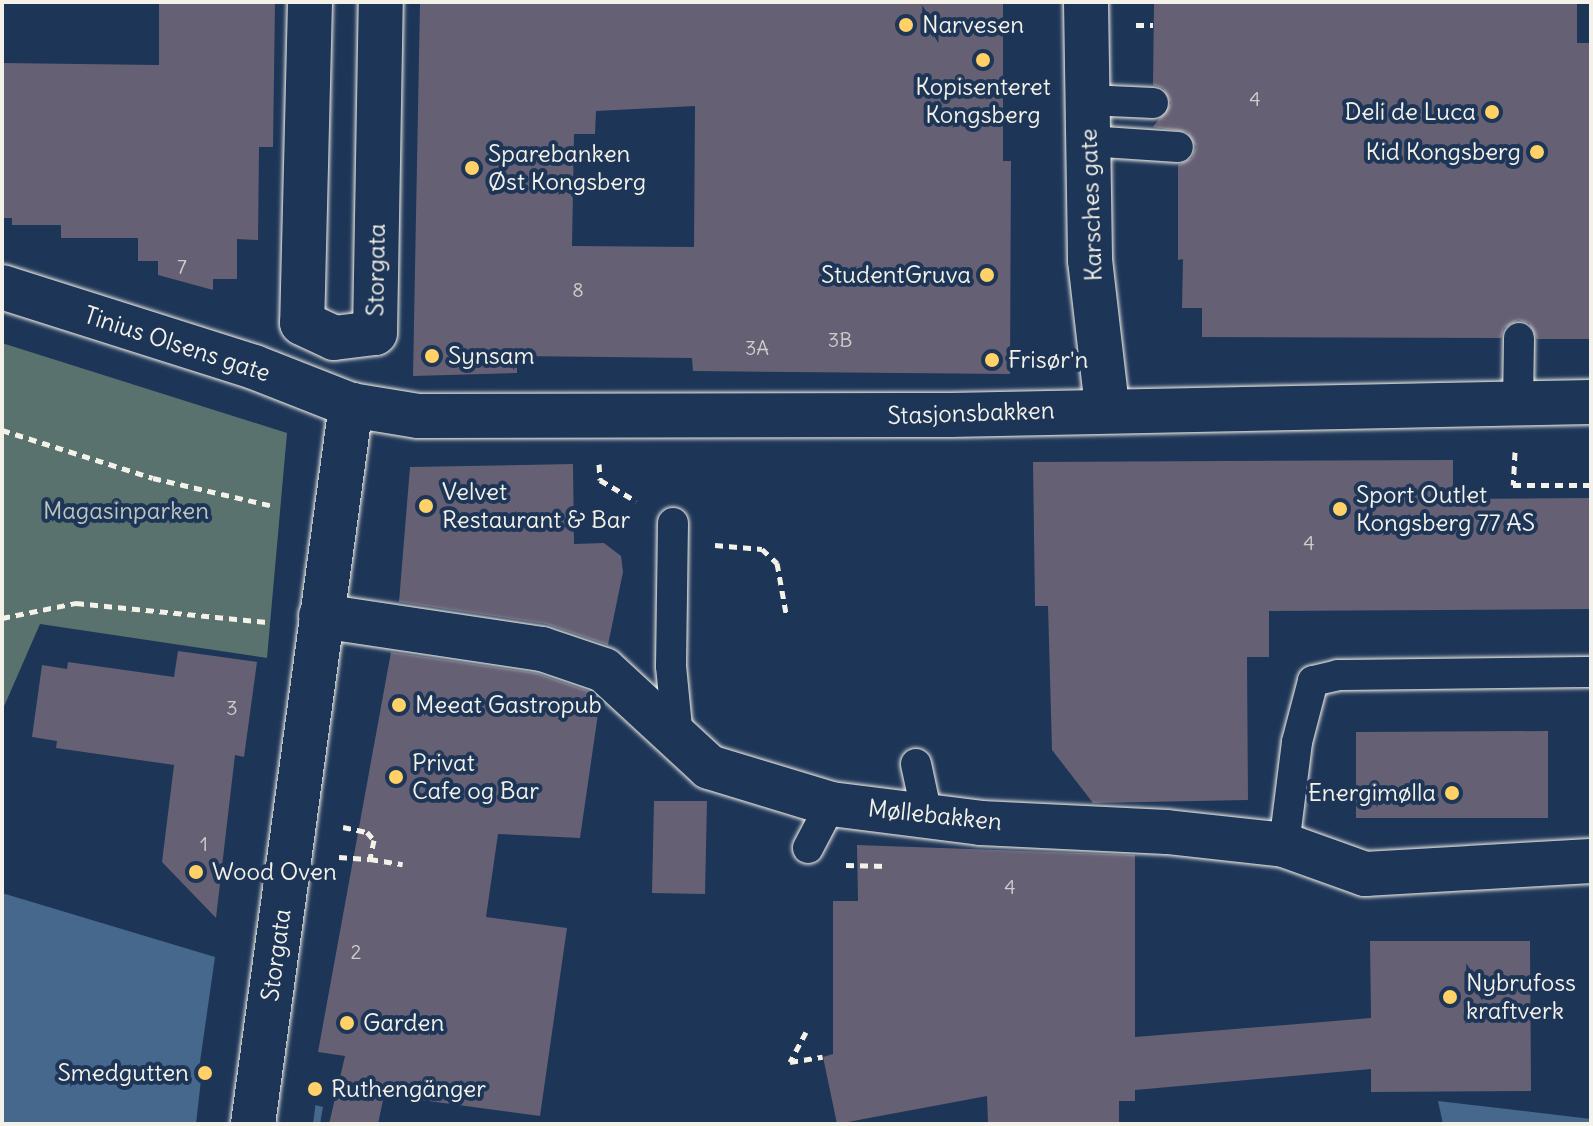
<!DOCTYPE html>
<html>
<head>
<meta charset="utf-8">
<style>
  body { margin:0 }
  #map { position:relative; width:1593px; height:1126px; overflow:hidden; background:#1d3557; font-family:Delius,sans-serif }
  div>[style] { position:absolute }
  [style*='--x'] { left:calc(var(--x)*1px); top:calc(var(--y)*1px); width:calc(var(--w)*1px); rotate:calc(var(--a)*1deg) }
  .green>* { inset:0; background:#5a726e }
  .water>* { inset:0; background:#45688c }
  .pier>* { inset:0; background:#1d3557 }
  .building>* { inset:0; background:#656074 }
  .path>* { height:5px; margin-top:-2.5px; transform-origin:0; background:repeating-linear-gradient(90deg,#f4f1e8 0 8px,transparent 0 14px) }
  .roads { filter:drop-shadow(0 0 2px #f4f1e8) drop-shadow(0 0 2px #f4f1e8) }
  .lane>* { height:30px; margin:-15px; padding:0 15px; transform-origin:15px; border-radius:15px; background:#1d3557 }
  .street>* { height:44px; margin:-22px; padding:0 22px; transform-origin:22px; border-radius:22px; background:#1d3557 }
  .dots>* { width:22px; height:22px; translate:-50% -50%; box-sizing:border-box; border:4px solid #1d3557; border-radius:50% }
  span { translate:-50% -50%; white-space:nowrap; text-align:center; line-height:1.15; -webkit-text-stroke:8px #1d3557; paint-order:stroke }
  .number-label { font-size:20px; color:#d0cdcb }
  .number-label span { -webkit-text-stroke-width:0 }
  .poi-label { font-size:24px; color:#f4f1e8 }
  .left { translate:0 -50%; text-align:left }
  .right { translate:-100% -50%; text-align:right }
  .street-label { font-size:24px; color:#f4f1e8 }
  .park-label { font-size:24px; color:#bec5bd }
  .frame { position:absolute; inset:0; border:4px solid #f4f1e8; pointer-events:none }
</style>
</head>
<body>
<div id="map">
  <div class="green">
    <i style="clip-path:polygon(2px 343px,287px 433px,267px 658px,40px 624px,2px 711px)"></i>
  </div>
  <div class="water">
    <i style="clip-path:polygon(2px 893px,215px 957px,198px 1076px,323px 1107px,320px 1124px,2px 1124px)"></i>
    <i style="clip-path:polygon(1438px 1101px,1591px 1119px,1591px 1124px,1443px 1124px)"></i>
  </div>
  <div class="pier">
    <i style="clip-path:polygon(202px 1071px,316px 1101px,313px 1124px,196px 1124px)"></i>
  </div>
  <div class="building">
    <i style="clip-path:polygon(159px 2px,275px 2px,273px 147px,259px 147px,258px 240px,237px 239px,237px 279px,213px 279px,213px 290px,158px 275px,158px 261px,138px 261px,138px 238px,61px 238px,61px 225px,12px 225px,12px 218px,2px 218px,2px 63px,159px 65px)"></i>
    <i style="clip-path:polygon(evenodd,420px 2px,1003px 2px,1003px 161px,1011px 161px,1010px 374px,693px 371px,692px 358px,517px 356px,517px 373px,413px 376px,420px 2px,695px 106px,694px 247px,572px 246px,574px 134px,595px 134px,596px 111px,695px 106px)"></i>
    <i style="clip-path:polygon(1154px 2px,1577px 2px,1577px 43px,1591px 43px,1591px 339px,1537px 339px,1529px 323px,1518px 320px,1504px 328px,1501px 338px,1202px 337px,1202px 308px,1182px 308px,1183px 259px,1178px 260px,1178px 165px,1192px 158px,1196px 147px,1187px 132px,1153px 127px,1171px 103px,1163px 88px,1153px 85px)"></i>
    <i style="clip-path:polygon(1453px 460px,1453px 499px,1591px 498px,1591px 609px,1269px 611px,1269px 657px,1247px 657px,1248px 800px,1093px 803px,1052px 750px,1048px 606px,1035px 606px,1033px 462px)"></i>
    <i style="clip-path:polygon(573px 464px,574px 544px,604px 543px,621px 556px,623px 572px,608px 645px,546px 624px,399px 602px,410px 467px)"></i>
    <i style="clip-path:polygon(178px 651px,257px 662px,244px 757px,235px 755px,216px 918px,162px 862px,174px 765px,56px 748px,57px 741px,32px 737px,42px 665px,67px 669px,68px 662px,174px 677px)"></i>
    <i style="clip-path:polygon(391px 652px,536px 673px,591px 692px,600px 700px,580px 838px,498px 834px,486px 917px,567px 928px,540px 1116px,384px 1095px,378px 1124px,329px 1124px,345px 1056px,318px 1052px)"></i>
    <i style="clip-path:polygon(1548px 731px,1548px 818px,1356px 818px,1356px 732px)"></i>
    <i style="clip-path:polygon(654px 801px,707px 801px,705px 894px,652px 893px)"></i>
    <i style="clip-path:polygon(857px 845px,1135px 855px,1135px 1037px,1371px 1018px,1370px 941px,1530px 941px,1531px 1091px,1371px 1092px,1371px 1069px,1135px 1090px,1135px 1101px,1119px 1101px,1119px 1124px,988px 1124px,987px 1096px,837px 1124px,823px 1057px,833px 1054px,833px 901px,858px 901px)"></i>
  </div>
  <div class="path">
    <i style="--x:1136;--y:25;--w:17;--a:0"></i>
    <i style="--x:2;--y:430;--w:158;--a:17.6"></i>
    <i style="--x:153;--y:478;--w:123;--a:13.1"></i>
    <i style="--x:1515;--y:452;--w:33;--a:93"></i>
    <i style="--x:1513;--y:485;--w:78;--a:0"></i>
    <i style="--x:599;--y:464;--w:16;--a:86"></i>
    <i style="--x:600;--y:480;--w:42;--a:30.3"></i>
    <i style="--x:715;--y:545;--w:47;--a:4.9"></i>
    <i style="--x:762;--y:549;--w:21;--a:43"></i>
    <i style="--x:777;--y:563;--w:51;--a:79.8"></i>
    <i style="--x:2;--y:618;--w:76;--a:-11.5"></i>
    <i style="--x:76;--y:603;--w:192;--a:5.7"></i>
    <i style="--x:343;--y:827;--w:25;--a:12"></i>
    <i style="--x:367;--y:832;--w:11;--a:49"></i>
    <i style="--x:374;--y:840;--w:19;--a:102"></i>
    <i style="--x:370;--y:859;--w:33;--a:9"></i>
    <i style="--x:339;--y:857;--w:31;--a:4"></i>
    <i style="--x:846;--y:865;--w:42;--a:1.4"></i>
    <i style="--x:806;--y:1032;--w:34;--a:118"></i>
    <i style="--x:790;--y:1062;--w:33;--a:-9"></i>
  </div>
  <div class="roads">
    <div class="lane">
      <i style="--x:1088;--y:100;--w:65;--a:2.6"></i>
      <i style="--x:1088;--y:141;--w:90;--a:3.8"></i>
      <i style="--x:1518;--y:403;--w:65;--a:-89.1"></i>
      <i style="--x:673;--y:523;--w:143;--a:90.8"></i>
      <i style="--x:671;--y:666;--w:71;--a:84.4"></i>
      <i style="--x:916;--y:764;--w:52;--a:77.8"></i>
      <i style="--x:1284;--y:845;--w:104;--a:-82.8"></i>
      <i style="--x:1297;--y:742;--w:63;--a:-75.3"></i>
      <i style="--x:1313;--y:681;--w:26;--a:-13"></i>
      <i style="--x:1338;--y:675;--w:253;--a:-0.7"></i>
      <i style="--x:808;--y:848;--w:50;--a:-62.4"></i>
    </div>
    <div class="street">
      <i style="--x:310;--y:2;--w:321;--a:91.4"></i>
      <i style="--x:302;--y:323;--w:35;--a:25"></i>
      <i style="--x:334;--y:338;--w:41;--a:-7"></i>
      <i style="--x:375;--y:333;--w:331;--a:-89"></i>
      <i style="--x:1086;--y:2;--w:258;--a:89.1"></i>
      <i style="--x:1090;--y:260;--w:149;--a:83.4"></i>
      <i style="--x:2;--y:287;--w:264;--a:17.6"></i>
      <i style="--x:254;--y:367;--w:104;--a:21.4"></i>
      <i style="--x:351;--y:405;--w:68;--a:9.3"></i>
      <i style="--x:418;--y:416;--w:532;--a:-0.11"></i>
      <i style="--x:950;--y:415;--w:641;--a:-1.16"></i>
      <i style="--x:321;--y:616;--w:223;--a:8.5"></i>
      <i style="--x:542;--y:649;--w:65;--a:18.7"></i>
      <i style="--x:604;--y:670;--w:143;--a:42.7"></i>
      <i style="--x:709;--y:767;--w:127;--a:16.9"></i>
      <i style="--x:831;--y:804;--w:151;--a:7.2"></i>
      <i style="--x:981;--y:823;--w:186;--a:2.8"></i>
      <i style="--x:1167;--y:832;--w:118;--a:6.3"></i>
      <i style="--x:1284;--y:845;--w:86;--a:19.7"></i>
      <i style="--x:1365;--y:874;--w:226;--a:-3.3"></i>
      <i style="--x:253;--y:1124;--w:726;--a:-82.24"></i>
    </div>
  </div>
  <div class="dots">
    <i style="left:906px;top:25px;background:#ffd166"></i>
    <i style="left:983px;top:60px;background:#ffd166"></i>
    <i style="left:1492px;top:112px;background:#ffd166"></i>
    <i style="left:1537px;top:152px;background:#ffd166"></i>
    <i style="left:472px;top:168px;background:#ffd166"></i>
    <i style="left:987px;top:275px;background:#ffd166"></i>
    <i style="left:432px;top:356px;background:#ffd166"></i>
    <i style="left:992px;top:360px;background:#ffd166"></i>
    <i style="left:426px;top:506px;background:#ffd166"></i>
    <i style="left:1340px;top:509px;background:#ffd166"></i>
    <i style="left:399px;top:705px;background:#ffd166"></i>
    <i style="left:396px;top:777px;background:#ffd166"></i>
    <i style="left:1452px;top:793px;background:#ffd166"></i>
    <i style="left:196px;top:872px;background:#ffd166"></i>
    <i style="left:1450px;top:997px;background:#ffd166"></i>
    <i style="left:347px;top:1023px;background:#ffd166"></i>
    <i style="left:205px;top:1073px;background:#ffd166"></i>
    <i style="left:315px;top:1089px;background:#ffd166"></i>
  </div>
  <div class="number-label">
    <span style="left:1255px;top:98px">4</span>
    <span style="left:182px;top:266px">7</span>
    <span style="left:578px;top:289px">8</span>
    <span style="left:840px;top:339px">3B</span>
    <span style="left:757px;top:347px">3A</span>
    <span style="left:1309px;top:542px">4</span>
    <span style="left:232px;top:707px">3</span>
    <span style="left:204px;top:843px">1</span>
    <span style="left:1010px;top:886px">4</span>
    <span style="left:356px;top:951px">2</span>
  </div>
  <div class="poi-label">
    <span class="left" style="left:922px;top:25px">Narvesen</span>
    <span style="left:983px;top:101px">Kopisenteret<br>Kongsberg</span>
    <span class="right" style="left:1476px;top:112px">Deli de Luca</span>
    <span class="right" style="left:1521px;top:152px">Kid Kongsberg</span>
    <span class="left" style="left:488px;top:168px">Sparebanken<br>Øst Kongsberg</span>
    <span class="right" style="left:971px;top:275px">StudentGruva</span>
    <span class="left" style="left:448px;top:356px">Synsam</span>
    <span class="left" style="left:1008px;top:360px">Frisør'n</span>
    <span class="left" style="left:442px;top:506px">Velvet<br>Restaurant &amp; Bar</span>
    <span class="left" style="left:1356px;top:509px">Sport Outlet<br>Kongsberg 77 AS</span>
    <span class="left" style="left:415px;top:705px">Meeat Gastropub</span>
    <span class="left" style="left:412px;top:777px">Privat<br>Cafe og Bar</span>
    <span class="right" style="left:1436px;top:793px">Energimølla</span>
    <span class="left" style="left:212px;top:872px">Wood Oven</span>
    <span class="left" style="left:1466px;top:997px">Nybrufoss<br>kraftverk</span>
    <span class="left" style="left:363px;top:1023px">Garden</span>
    <span class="right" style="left:189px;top:1073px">Smedgutten</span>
    <span class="left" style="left:331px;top:1089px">Ruthengänger</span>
  </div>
  <div class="street-label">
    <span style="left:1091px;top:205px;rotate:-92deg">Karsches gate</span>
    <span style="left:376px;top:270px;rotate:-89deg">Storgata</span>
    <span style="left:177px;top:344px;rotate:18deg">Tinius Olsens gate</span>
    <span style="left:971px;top:413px;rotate:-2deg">Stasjonsbakken</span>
    <span style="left:935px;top:815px;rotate:6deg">Møllebakken</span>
    <span style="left:276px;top:955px;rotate:-82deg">Storgata</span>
  </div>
  <div class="park-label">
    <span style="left:126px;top:511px">Magasinparken</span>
  </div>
  <div class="frame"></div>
</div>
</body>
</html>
